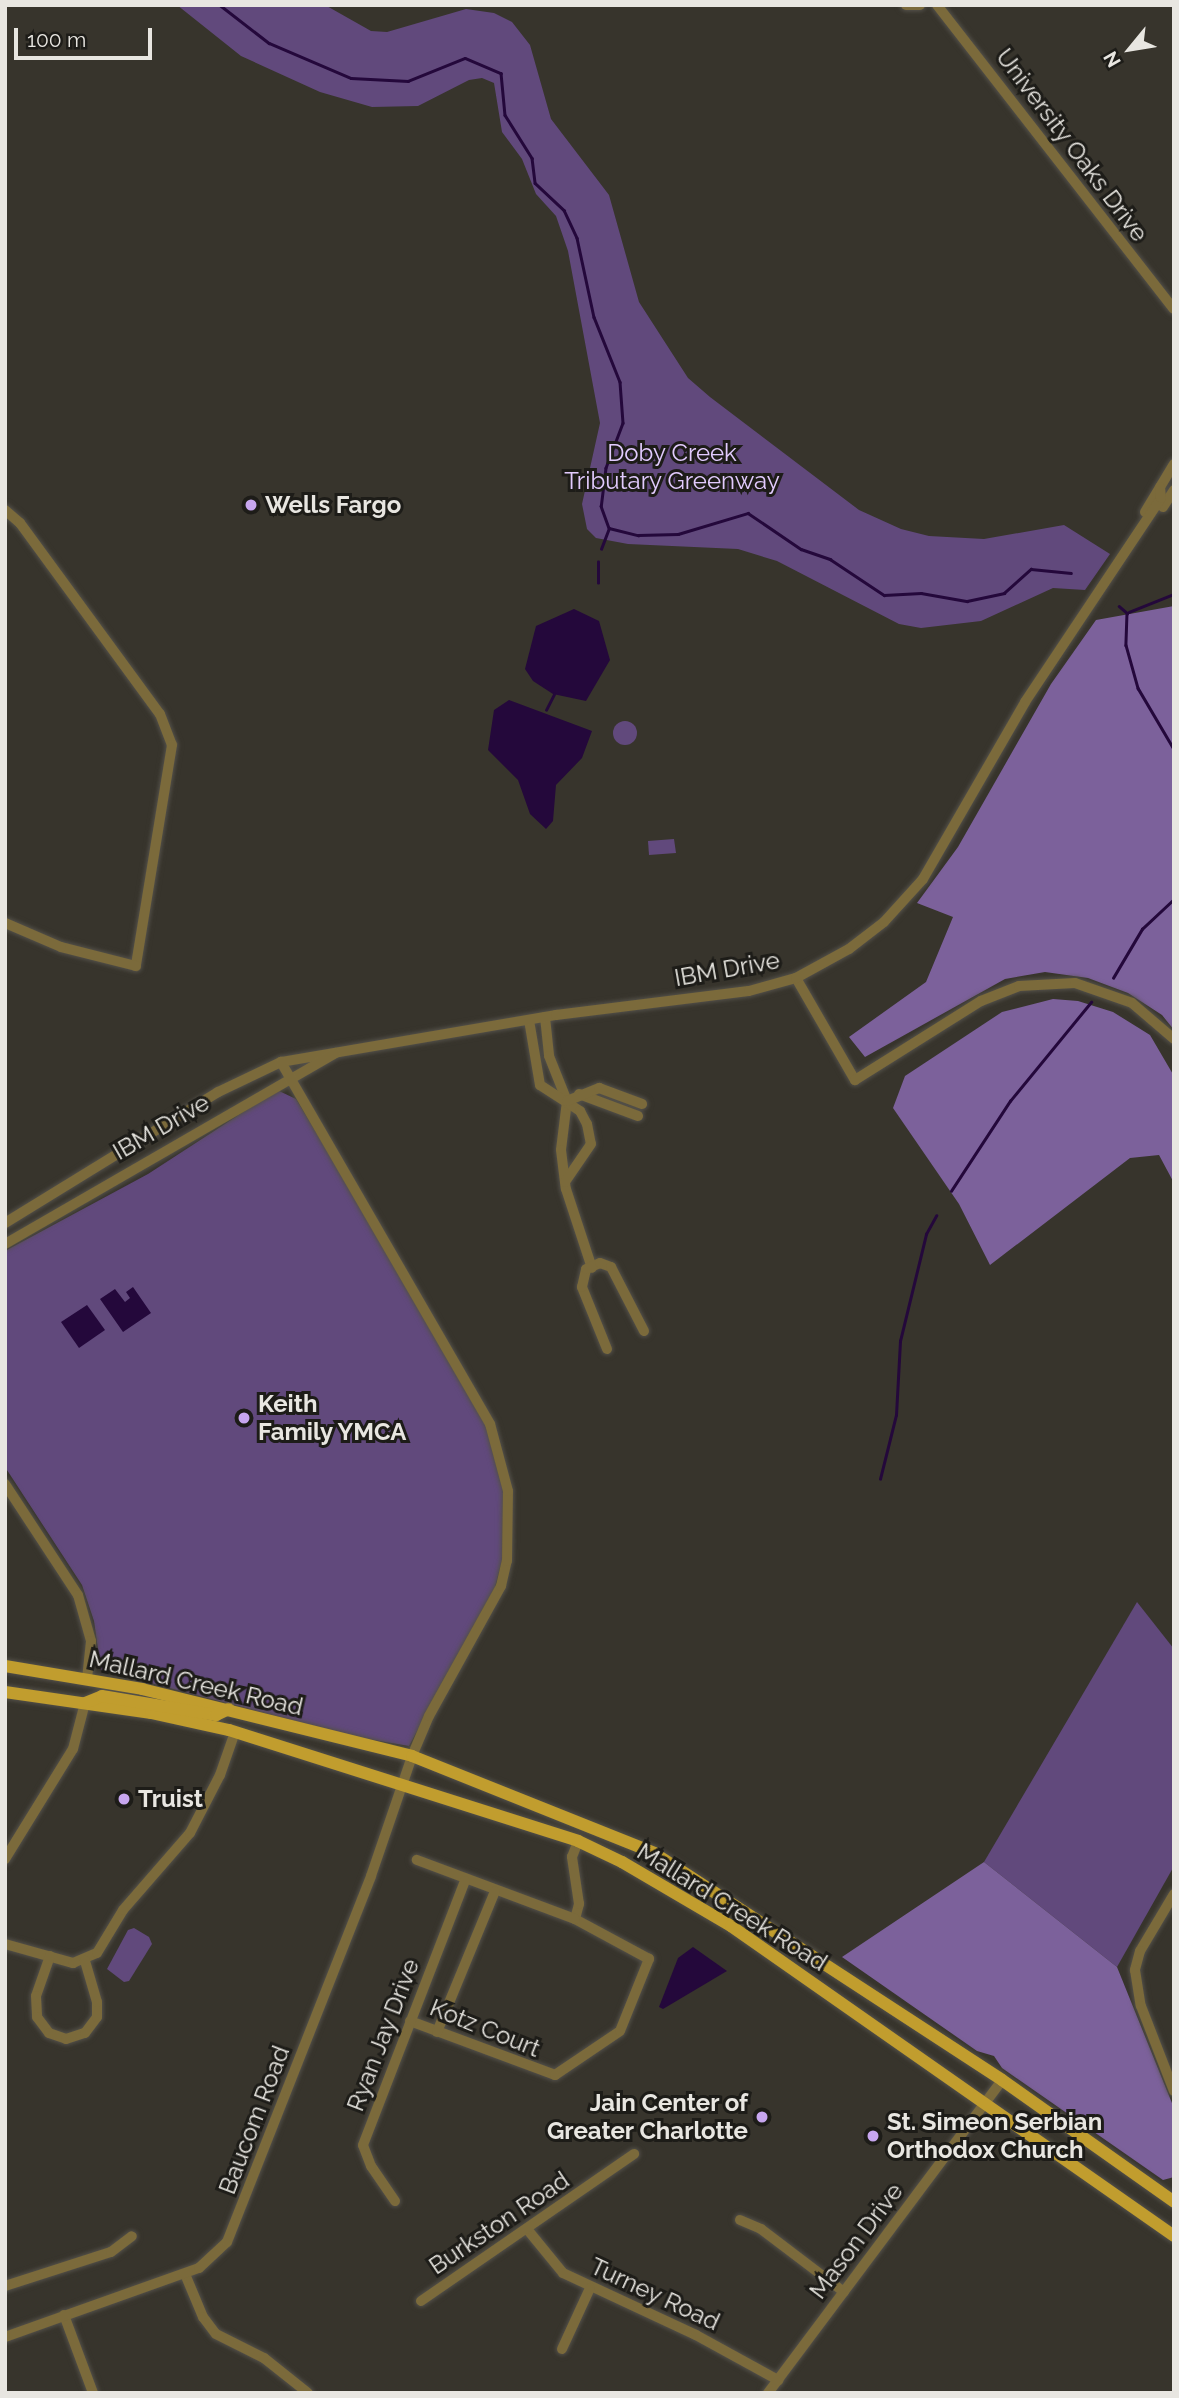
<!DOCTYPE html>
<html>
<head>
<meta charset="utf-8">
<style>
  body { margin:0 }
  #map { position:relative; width:1179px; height:2398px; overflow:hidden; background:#37342c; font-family:Raleway,sans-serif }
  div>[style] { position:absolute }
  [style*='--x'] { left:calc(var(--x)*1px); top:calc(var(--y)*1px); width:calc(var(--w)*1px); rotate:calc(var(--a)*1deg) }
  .green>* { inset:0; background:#61497c }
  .round { border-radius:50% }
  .forest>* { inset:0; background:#7c619b }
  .water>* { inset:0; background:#24083b }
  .stream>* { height:2.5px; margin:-1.25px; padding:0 1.25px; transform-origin:1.25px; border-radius:1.25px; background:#24083b }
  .roads { filter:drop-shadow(0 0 2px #535049) drop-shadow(0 0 2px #535049) }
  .minor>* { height:10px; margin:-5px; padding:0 5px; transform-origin:5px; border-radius:5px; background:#7b6a3b }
  .major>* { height:12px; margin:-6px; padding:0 6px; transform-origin:6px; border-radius:6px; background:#c19d2e }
  .dots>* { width:19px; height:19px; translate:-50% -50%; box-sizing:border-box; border:4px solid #1d1c18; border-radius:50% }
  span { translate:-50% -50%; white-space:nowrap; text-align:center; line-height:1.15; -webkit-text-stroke:6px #1d1c18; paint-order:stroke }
  .street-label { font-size:24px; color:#e8e6e1 }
  .park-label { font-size:24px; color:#e2cbfe }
  .poi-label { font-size:24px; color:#e8e6e1; font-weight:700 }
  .left { translate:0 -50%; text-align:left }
  .right { translate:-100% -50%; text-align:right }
  .frame { position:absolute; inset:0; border:7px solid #e8e6e1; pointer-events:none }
  .north { position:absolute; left:1095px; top:14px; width:70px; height:70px; -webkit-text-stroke:5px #1d1c18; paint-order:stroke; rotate:240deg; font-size:19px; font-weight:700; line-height:28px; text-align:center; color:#e8e6e1 }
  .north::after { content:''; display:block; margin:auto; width:24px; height:32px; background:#e8e6e1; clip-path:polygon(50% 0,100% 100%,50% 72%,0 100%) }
  .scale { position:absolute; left:14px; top:28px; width:138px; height:32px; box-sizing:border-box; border:4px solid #e8e6e1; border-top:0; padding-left:9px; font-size:21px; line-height:24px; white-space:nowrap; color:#e8e6e1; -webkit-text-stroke:5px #1d1c18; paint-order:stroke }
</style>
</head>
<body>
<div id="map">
  <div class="green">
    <i style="clip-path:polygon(177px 5px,325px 5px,371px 31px,387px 32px,466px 9px,494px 13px,512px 22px,530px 45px,551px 119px,609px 195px,639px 302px,688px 378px,710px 397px,859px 510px,901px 529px,929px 536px,984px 539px,1064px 525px,1110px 554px,1085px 590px,1053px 588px,981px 621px,921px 628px,899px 624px,777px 561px,738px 549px,628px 544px,596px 538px,587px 529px,582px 504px,600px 423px,568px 251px,556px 216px,536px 194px,522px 159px,502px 132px,494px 83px,482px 78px,469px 80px,418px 106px,372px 107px,320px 92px,241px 56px)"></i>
    <i class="round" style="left:613px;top:721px;width:24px;height:24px"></i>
    <i style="clip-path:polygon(674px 839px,676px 853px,649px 855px,648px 841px)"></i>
    <i style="clip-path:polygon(277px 1090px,296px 1099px,400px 1273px,485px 1423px,504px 1482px,506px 1545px,495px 1587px,409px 1746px,356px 1737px,101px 1670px,94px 1621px,82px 1585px,5px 1467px,5px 1251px,148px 1174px)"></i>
    <i style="clip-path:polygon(1137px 1602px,1174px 1649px,1174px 1866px,1117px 1967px,984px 1862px)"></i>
    <i style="clip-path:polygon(134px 1928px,149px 1937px,152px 1944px,129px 1981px,124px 1982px,107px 1969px,128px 1930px)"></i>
  </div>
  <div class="forest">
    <i style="clip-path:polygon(1174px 606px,1174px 1030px,1162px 1015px,1128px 993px,1088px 978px,1045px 972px,1005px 979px,865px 1057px,849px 1037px,926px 982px,953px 917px,917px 903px,958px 847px,1051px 684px,1096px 620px)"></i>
    <i style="clip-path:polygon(1053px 999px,1078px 1001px,1113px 1012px,1150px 1035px,1174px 1076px,1174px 1183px,1159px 1155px,1130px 1158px,990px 1265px,959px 1204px,893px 1108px,905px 1076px,1002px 1012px)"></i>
    <i style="clip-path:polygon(984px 1862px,1117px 1967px,1174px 2108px,1174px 2177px,1163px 2180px,1002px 2068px,994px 2056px,977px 2051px,842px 1957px)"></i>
  </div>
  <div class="water">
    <i style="clip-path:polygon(574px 609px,599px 621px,610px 660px,586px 701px,553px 694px,533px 681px,525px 669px,536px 626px)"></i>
    <i style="clip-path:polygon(509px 700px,592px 731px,582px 758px,556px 785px,553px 821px,546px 829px,530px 814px,518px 780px,488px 750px,494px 710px)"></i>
    <i style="clip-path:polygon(133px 1287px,151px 1313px,123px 1332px,100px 1299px,115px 1289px,125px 1302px,130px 1298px,126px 1292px)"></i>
    <i style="clip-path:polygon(87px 1305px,105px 1330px,79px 1348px,61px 1322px)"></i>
    <i style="clip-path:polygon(693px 1947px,727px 1971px,663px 2009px,659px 2007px,678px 1958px)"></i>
  </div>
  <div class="stream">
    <i style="--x:220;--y:5;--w:62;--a:37.8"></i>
    <i style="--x:269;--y:43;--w:89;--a:23.1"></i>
    <i style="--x:351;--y:78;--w:57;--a:3"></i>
    <i style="--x:408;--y:81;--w:61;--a:-22"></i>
    <i style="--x:465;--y:58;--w:39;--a:23"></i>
    <i style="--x:501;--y:73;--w:42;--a:84.6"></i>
    <i style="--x:505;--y:115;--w:51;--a:57.9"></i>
    <i style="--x:532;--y:158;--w:25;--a:83"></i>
    <i style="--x:535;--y:183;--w:40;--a:43"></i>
    <i style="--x:564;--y:210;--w:31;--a:65"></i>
    <i style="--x:577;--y:238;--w:81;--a:77.9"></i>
    <i style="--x:594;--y:317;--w:70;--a:68.2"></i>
    <i style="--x:620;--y:382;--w:41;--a:85.8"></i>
    <i style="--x:623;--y:423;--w:48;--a:110.7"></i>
    <i style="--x:606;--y:468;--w:38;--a:97"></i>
    <i style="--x:601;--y:506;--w:23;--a:70"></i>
    <i style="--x:609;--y:528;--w:30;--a:14"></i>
    <i style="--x:638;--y:535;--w:40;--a:-1.4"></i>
    <i style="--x:678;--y:534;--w:73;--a:-16.7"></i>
    <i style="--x:748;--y:513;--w:64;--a:34.2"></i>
    <i style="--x:801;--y:549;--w:31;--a:19"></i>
    <i style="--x:830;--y:559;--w:65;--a:33.7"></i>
    <i style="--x:884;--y:595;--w:37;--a:-3"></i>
    <i style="--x:921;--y:593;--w:47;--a:9.9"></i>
    <i style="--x:967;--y:601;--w:38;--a:-12"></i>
    <i style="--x:1004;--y:593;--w:36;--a:-42"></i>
    <i style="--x:1031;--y:569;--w:40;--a:5.7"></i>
    <i style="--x:601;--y:549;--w:22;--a:-69"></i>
    <i style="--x:598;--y:583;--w:21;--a:-90"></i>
    <i style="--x:1119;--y:606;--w:11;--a:41"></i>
    <i style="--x:1129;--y:612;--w:48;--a:-21.8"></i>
    <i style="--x:1127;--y:613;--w:32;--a:92"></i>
    <i style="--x:1126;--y:645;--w:45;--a:74.4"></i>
    <i style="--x:1138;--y:688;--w:71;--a:59.5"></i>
    <i style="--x:546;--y:710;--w:18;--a:-63"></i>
    <i style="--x:1113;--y:978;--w:57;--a:-59.4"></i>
    <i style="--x:1142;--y:929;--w:44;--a:-43.2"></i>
    <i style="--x:951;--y:1191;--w:108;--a:-56.8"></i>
    <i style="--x:1010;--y:1101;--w:128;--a:-50.7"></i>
    <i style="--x:880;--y:1479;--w:66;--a:-76"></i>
    <i style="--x:896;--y:1415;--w:74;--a:-86.9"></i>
    <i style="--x:900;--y:1341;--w:110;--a:-76.3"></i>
    <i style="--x:926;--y:1234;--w:21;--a:-61"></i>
  </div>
  <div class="roads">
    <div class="minor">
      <i style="--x:906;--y:5;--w:14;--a:0"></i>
      <i style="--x:937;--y:5;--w:385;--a:52.1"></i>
      <i style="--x:1163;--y:507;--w:20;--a:-57"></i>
      <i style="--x:5;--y:510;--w:20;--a:41"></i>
      <i style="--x:20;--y:523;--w:237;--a:53.8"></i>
      <i style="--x:160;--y:714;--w:33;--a:69"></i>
      <i style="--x:172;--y:745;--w:224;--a:99.3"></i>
      <i style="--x:136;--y:966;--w:77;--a:-165.8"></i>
      <i style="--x:61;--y:947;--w:61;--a:-156.8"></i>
      <i style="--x:1145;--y:512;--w:56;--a:-58.9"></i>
      <i style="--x:796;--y:978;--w:118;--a:60"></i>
      <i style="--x:855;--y:1080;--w:149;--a:-32.1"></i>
      <i style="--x:981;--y:1001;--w:41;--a:-21.5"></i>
      <i style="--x:1019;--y:986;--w:56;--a:-3.1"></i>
      <i style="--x:1075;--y:983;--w:60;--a:19.3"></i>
      <i style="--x:1132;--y:1003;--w:55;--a:40.6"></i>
      <i style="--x:545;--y:1017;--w:39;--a:84"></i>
      <i style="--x:549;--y:1056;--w:48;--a:68.2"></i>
      <i style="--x:567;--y:1101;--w:49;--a:97"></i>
      <i style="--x:561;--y:1150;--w:39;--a:83"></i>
      <i style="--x:566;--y:1189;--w:83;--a:71.8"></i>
      <i style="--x:529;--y:1020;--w:66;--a:80.4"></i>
      <i style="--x:540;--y:1085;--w:48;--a:33"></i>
      <i style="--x:580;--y:1111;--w:15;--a:62"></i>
      <i style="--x:587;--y:1124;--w:20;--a:79"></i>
      <i style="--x:591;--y:1144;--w:46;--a:124.4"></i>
      <i style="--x:579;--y:1094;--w:63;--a:20.4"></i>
      <i style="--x:567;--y:1101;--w:35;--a:-22"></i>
      <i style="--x:599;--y:1088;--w:46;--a:20.4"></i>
      <i style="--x:5;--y:1223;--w:250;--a:-31.6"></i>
      <i style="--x:218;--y:1092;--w:70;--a:-25.5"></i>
      <i style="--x:281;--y:1062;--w:279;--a:-9.7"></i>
      <i style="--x:556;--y:1015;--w:194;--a:-7.1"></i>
      <i style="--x:749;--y:991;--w:49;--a:-15.5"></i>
      <i style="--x:796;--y:978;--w:60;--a:-28.7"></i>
      <i style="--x:849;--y:949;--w:44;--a:-37.6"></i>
      <i style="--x:884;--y:922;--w:58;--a:-47.8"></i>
      <i style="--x:923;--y:879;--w:204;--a:-60"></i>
      <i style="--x:1025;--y:702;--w:245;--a:-56.3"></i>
      <i style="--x:1161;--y:498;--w:11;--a:-95"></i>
      <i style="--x:5;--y:1244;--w:382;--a:-30"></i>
      <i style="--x:607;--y:1349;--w:67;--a:-112"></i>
      <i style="--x:582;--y:1287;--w:18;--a:-77"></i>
      <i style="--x:586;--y:1269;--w:15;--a:-23"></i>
      <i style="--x:600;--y:1263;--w:12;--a:20"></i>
      <i style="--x:611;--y:1267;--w:72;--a:62.7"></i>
      <i style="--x:5;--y:1484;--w:133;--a:56.7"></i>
      <i style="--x:78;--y:1595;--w:48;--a:74.2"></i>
      <i style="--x:91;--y:1641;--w:39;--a:96"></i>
      <i style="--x:5;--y:1859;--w:129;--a:-58.3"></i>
      <i style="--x:73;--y:1749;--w:48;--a:-75.4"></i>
      <i style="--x:1174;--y:1894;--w:66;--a:120.8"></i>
      <i style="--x:1140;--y:1951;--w:20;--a:105"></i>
      <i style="--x:1135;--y:1970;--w:36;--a:81"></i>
      <i style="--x:1141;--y:2006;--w:91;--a:68.8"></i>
      <i style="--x:575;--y:1919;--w:16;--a:-75"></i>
      <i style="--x:579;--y:1904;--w:48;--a:-98.5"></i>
      <i style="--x:572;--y:1857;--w:17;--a:-69"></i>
      <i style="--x:5;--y:1944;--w:71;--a:15.6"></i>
      <i style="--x:73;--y:1963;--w:26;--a:-23"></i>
      <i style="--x:97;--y:1953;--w:50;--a:-58.8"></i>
      <i style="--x:123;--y:1910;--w:102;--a:-49"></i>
      <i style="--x:190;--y:1833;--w:65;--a:-62.7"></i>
      <i style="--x:220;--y:1775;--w:46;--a:-70.8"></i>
      <i style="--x:50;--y:1956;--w:42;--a:109.3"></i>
      <i style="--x:36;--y:1996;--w:21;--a:87"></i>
      <i style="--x:37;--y:2017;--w:20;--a:53"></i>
      <i style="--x:49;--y:2033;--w:18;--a:19"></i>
      <i style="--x:66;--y:2039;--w:20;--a:-18"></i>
      <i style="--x:85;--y:2033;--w:20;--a:-53"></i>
      <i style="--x:97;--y:2017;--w:15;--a:-90"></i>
      <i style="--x:97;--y:2002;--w:43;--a:-106.3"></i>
      <i style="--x:410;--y:2021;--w:155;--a:20.4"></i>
      <i style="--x:555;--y:2075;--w:78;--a:-34.1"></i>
      <i style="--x:620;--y:2031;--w:78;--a:-68.1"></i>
      <i style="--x:649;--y:1959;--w:84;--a:-151.6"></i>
      <i style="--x:575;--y:1919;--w:169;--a:-159.5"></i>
      <i style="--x:437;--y:2032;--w:152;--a:-67.6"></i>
      <i style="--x:395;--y:2201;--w:42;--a:-124.4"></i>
      <i style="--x:371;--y:2166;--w:22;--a:-111"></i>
      <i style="--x:363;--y:2145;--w:283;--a:-68.9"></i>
      <i style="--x:740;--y:2220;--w:23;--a:23"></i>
      <i style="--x:761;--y:2229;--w:104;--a:37.2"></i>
      <i style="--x:527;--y:2229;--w:57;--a:50.7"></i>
      <i style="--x:563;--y:2273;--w:147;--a:25"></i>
      <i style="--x:696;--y:2335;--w:94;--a:28.8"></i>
      <i style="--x:185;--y:2274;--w:47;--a:67.3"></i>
      <i style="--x:203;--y:2317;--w:21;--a:53"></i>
      <i style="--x:216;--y:2334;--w:54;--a:26.6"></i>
      <i style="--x:264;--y:2358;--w:56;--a:38.5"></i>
      <i style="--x:5;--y:2286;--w:111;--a:-17.8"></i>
      <i style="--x:111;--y:2252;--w:26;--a:-37"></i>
      <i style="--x:421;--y:2301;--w:259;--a:-34.6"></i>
      <i style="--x:64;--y:2315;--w:83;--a:69.6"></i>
      <i style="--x:5;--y:2337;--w:206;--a:-19.6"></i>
      <i style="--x:199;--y:2268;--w:38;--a:-43"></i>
      <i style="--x:227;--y:2242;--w:393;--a:-68.5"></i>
      <i style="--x:371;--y:1876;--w:127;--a:-71.1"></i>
      <i style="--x:412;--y:1756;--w:43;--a:-67"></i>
      <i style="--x:429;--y:1716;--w:149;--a:-61"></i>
      <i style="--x:501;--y:1586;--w:26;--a:-77"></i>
      <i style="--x:507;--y:1561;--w:70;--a:-89.2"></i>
      <i style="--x:508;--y:1491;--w:69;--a:-105"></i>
      <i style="--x:490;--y:1424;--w:418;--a:-120"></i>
      <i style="--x:562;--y:2349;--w:67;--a:-65.3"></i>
      <i style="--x:768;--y:2393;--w:391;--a:-53.2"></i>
    </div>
    <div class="major">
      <i style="--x:5;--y:1666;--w:139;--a:9.5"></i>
      <i style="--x:142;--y:1689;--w:278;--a:13.9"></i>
      <i style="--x:412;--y:1756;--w:261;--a:21.8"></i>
      <i style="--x:654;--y:1853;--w:415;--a:33.1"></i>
      <i style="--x:1002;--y:2080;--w:211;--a:35.3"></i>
      <i style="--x:5;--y:1692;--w:148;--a:8.2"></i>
      <i style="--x:151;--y:1713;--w:80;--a:12.3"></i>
      <i style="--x:229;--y:1730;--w:366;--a:17.6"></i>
      <i style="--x:578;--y:1841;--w:49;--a:25.5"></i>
      <i style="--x:622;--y:1862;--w:126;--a:30.4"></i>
      <i style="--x:731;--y:1926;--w:541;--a:34.98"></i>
      <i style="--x:85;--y:1703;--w:18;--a:-22"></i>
      <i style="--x:102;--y:1696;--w:116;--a:9.5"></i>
      <i style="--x:216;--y:1715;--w:14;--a:-25"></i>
    </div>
  </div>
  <div class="dots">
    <i style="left:251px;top:505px;background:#c7a6ef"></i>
    <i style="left:244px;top:1418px;background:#c7a6ef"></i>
    <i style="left:124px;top:1799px;background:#c7a6ef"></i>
    <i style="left:762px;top:2117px;background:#c7a6ef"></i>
    <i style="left:873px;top:2136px;background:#c7a6ef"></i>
  </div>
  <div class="street-label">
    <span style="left:1072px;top:145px;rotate:53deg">University Oaks Drive</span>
    <span style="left:727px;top:969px;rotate:-10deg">IBM Drive</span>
    <span style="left:161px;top:1127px;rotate:-30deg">IBM Drive</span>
    <span style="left:196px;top:1683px;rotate:13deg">Mallard Creek Road</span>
    <span style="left:732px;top:1907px;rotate:32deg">Mallard Creek Road</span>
    <span style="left:485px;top:2028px;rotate:22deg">Kotz Court</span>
    <span style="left:383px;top:2035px;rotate:-69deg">Ryan Jay Drive</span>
    <span style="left:254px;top:2120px;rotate:-69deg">Baucom Road</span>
    <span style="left:499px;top:2223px;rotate:-34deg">Burkston Road</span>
    <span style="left:856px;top:2241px;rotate:-53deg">Mason Drive</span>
    <span style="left:655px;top:2294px;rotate:25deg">Turney Road</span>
  </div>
  <div class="park-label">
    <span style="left:672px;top:467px">Doby Creek<br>Tributary Greenway</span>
  </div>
  <div class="poi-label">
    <span class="left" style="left:265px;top:505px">Wells Fargo</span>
    <span class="left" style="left:258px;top:1418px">Keith<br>Family YMCA</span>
    <span class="left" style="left:138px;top:1799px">Truist</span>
    <span class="right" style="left:748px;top:2117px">Jain Center of<br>Greater Charlotte</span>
    <span class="left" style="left:887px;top:2136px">St. Simeon Serbian<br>Orthodox Church</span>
  </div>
  <div class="frame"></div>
  <div class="north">N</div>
  <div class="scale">100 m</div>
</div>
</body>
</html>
